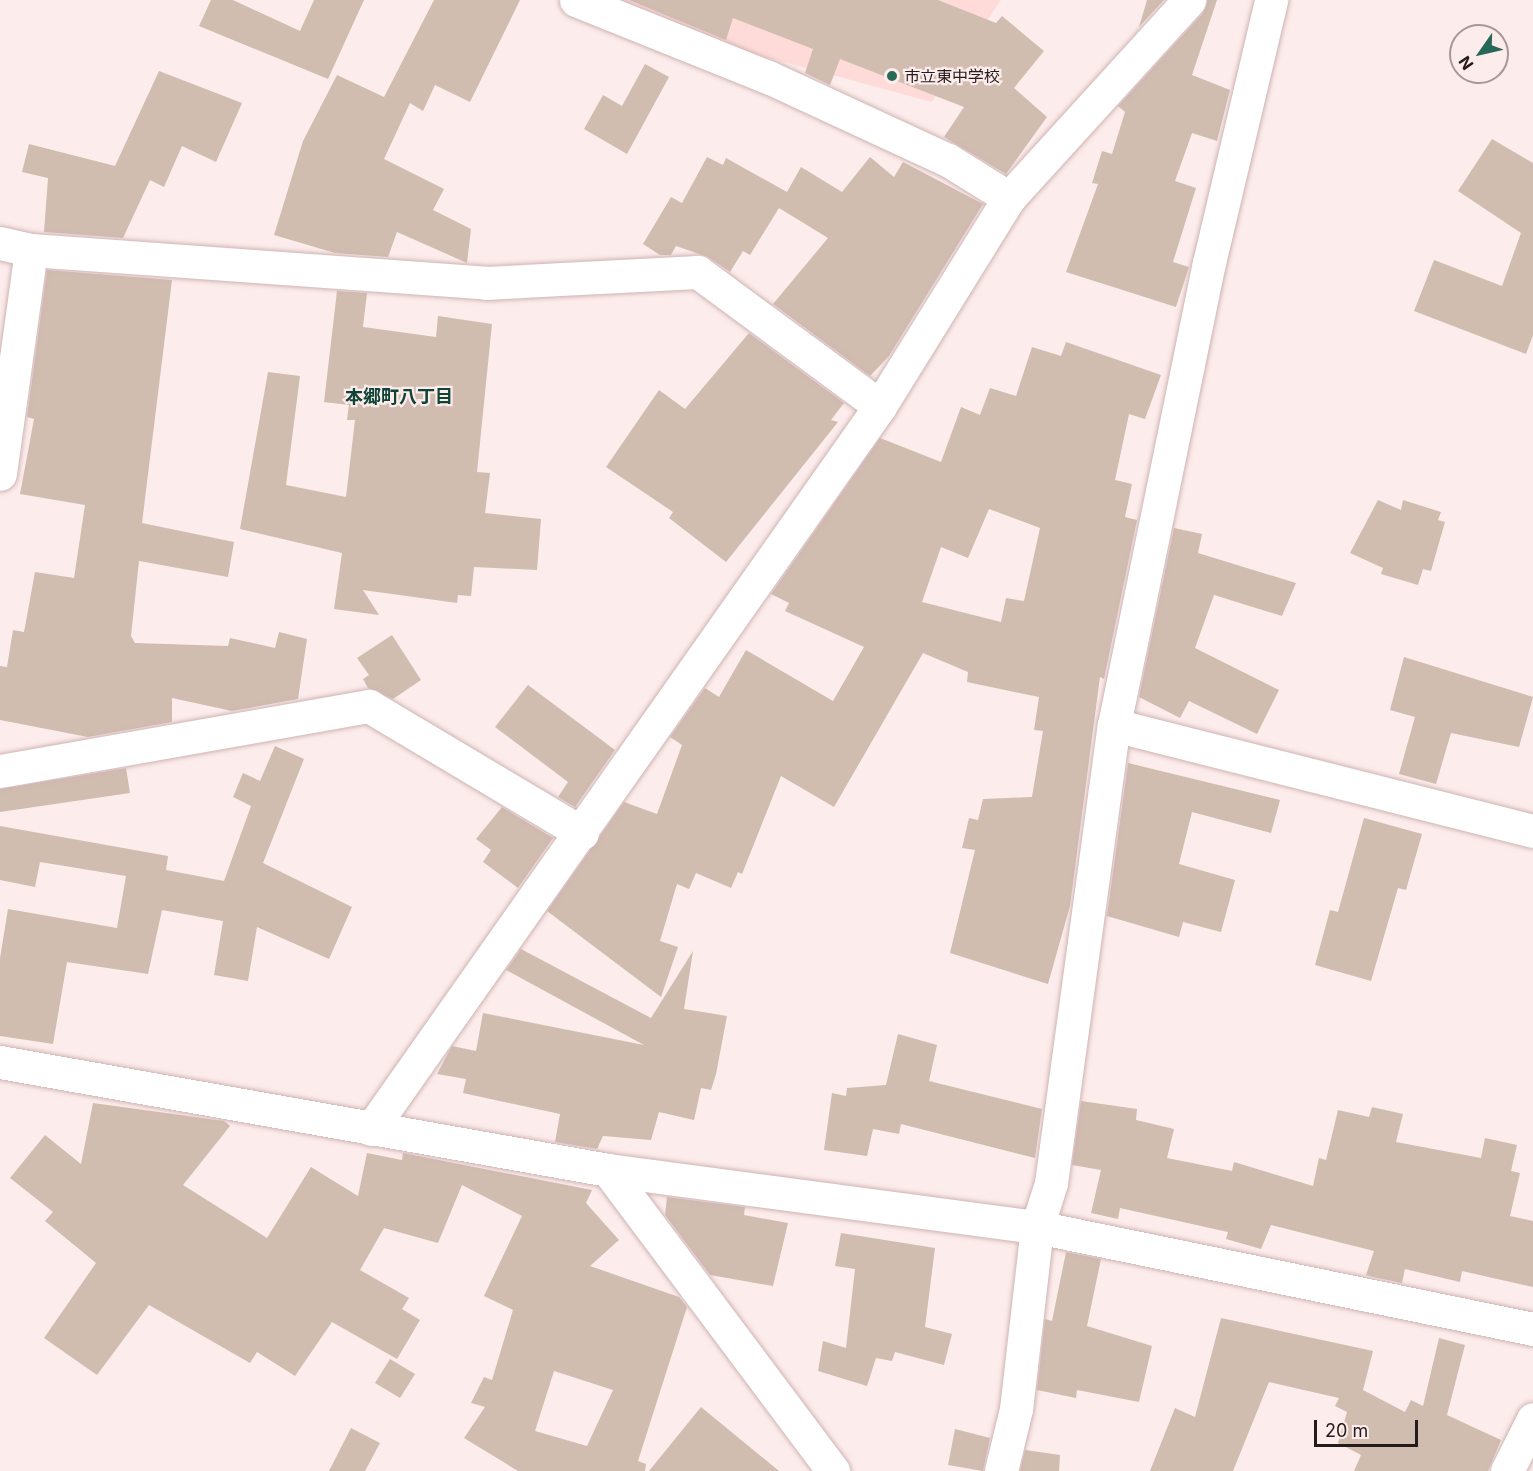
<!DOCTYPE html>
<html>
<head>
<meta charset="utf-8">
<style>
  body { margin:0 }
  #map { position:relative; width:1533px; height:1471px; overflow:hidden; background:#fceceb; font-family:Inter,"Noto Sans JP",sans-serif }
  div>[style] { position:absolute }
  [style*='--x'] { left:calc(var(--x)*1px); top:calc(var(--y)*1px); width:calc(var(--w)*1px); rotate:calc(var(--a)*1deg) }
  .built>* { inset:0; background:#fedbd9 }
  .building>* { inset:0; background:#d1bcb0 }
  .roads { filter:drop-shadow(0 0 2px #ceb4b3) drop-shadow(0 0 2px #ceb4b3) }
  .minor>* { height:33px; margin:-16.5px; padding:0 16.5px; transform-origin:16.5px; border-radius:16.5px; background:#fff }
  .tertiary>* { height:33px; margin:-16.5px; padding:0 16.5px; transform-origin:16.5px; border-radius:16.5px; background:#fff }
  .dots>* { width:16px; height:16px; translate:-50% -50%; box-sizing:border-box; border:3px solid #fceceb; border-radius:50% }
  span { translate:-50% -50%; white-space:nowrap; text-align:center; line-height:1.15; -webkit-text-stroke:4.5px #fceceb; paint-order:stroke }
  .poi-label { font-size:16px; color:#251b1b }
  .left { translate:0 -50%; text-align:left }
  .neighbourhood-label { font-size:18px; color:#0e4436; font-weight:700 }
  .north { position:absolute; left:1449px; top:24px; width:60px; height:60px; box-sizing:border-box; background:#fceceb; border:2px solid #a69898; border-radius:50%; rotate:236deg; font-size:16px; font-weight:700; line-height:24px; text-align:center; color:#251b1b }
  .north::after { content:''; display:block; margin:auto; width:21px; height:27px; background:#286856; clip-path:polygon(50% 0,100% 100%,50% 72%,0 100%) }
  .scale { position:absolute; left:1314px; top:1420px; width:104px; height:27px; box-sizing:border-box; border:3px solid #251b1b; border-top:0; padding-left:8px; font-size:18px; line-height:21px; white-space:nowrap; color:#251b1b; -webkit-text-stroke:4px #fceceb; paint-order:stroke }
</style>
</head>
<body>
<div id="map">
  <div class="built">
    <i style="clip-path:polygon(613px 0,1001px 0,932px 102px,736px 49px)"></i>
  </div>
  <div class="building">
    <i style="clip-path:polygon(211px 0,233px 0,300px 31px,314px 0,364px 0,328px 79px,199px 26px)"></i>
    <i style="clip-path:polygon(434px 0,520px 0,470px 102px,435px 85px,423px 111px,410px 103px,384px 159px,444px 189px,433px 210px,471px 229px,467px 263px,397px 232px,388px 257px,335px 253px,274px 235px,303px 141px,337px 75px,384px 97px)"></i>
    <i style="clip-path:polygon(629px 0,938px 0,996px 23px,1002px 16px,1044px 51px,1014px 88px,1047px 117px,1006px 174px,944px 137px,964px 107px,840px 59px,830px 85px,805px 73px,813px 49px,733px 18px,726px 40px)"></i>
    <i style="clip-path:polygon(1147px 0,1164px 0,1139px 27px)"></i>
    <i style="clip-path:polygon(1207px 0,1217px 0,1192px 75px,1230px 90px,1217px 141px,1192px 133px,1175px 181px,1196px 188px,1173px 262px,1189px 267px,1176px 307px,1066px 272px,1098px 184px,1092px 183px,1102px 151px,1112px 154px,1125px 112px,1118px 106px,1203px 13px)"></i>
    <i style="clip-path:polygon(645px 64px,669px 77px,627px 154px,584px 129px,603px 95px,622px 106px)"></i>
    <i style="clip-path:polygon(159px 71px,242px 103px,216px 162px,182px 146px,164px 187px,150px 180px,123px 238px,44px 232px,48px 178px,22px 172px,29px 144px,115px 166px)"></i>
    <i style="clip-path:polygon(1492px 139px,1533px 163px,1533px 335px,1526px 354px,1414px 311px,1434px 260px,1502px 286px,1521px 233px,1458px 191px)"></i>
    <i style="clip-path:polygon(707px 157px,723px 165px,726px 158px,787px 192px,801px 167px,842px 192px,870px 157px,894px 177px,903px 162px,983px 204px,889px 356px,870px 376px,773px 304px,828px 238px,779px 208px,750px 255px,743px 251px,730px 272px,708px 257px,676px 246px,671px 255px,660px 255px,643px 244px,671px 197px,682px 203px)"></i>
    <i style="clip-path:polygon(47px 270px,172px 280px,142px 523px,234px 542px,228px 577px,139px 561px,131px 636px,135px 643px,228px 646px,230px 638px,275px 648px,279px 632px,307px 639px,298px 699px,232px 711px,172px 698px,172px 722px,88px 737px,0 720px,0 666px,7px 667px,13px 630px,24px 632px,35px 572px,74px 578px,85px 505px,20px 494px,34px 419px,27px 417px)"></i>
    <i style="clip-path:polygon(337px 291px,367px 293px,363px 327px,436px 337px,438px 316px,492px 324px,477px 472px,490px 473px,485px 513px,541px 519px,537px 570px,474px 567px,471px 596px,458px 595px,457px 603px,363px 590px,379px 615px,334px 609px,342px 553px,240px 529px,268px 372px,300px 376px,286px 485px,346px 497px,355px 420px,347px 420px,349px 405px,324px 402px)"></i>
    <i style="clip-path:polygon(749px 333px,844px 403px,831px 420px,838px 422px,726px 562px,669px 518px,673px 512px,606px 467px,659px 390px,685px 409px)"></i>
    <i style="clip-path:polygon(evenodd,1066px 342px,1161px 375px,1145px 419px,1129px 414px,1115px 480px,1132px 484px,1125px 517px,1137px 520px,1104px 679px,1100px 677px,1070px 906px,1048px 984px,950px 953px,975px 850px,962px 848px,969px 818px,978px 820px,983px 799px,1032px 797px,1043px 731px,1034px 730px,1039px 697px,967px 682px,968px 672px,923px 653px,834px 807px,781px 776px,742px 874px,738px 872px,731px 888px,696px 873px,689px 889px,677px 884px,660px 941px,678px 947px,661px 997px,547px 911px,624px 802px,657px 814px,682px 745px,670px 737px,705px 688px,719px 697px,746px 650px,833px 701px,864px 647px,785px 611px,789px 603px,771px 594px,880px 438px,941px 462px,961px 407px,980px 415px,990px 388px,1016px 396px,1032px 347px,1061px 356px,1066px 342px,989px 509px,1040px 528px,1024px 601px,1006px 598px,1001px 622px,922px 602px,941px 547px,968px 558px,989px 509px)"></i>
    <i style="clip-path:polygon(1378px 500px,1401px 510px,1403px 500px,1441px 512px,1438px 520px,1445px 522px,1431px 571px,1423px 569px,1418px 585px,1381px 574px,1383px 568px,1350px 553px)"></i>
    <i style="clip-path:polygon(1174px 528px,1202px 534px,1198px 553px,1296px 583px,1282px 616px,1214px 595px,1195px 648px,1279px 690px,1257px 734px,1189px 701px,1180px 718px,1139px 697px)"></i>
    <i style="clip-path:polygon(392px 635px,421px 680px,393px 699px,368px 688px,363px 679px,369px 675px,357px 658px)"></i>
    <i style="clip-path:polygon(1404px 657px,1533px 697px,1519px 747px,1451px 733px,1436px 784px,1399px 774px,1415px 717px,1390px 710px)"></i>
    <i style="clip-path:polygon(528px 685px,615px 750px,575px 807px,558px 797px,568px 782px,495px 727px)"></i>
    <i style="clip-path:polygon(275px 746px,304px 759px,263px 863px,352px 907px,329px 959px,257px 927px,248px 981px,214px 975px,223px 921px,162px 910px,148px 974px,67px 962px,53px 1044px,0 1036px,0 958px,8px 909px,117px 928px,126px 876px,40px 862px,35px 887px,0 880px,0 826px,168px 856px,166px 870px,224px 881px,251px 806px,233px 797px,243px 773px,260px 781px)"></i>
    <i style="clip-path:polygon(1128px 763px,1280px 800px,1271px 833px,1192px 812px,1179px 864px,1235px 880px,1221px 932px,1183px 922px,1179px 937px,1107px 916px)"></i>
    <i style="clip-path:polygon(126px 768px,130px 793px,0 812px,0 789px)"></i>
    <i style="clip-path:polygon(502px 807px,553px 838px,518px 888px,483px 862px,491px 850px,476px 839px)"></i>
    <i style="clip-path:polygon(1364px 818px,1422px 834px,1406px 890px,1398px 888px,1371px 981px,1315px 965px,1330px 910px,1338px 912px)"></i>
    <i style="clip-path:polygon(521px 949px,651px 1018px,693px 951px,684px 1009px,727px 1016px,716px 1074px,711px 1090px,701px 1088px,694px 1120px,659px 1112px,651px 1140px,603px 1136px,597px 1149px,555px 1142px,560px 1114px,463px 1093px,466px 1079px,437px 1074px,452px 1046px,476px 1051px,483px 1013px,644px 1045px,506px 970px)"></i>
    <i style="clip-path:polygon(898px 1034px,937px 1045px,929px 1081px,1042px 1109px,1035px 1158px,901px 1124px,899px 1134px,873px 1129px,867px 1156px,824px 1150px,832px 1093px,846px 1096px,847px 1088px,886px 1085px)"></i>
    <i style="clip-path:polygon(1081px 1101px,1137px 1109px,1136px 1120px,1174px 1129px,1167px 1158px,1232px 1171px,1234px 1162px,1313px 1186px,1319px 1158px,1326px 1160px,1338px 1110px,1369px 1117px,1372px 1107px,1403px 1114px,1396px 1142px,1481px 1158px,1485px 1138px,1517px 1145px,1511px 1171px,1520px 1173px,1510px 1216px,1533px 1221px,1533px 1287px,1462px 1271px,1460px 1282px,1405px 1269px,1402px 1283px,1373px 1277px,1366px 1275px,1374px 1251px,1271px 1225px,1261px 1249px,1226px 1239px,1228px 1232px,1120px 1208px,1118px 1219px,1091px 1213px,1101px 1170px,1072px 1165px)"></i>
    <i style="clip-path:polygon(evenodd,93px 1103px,224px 1121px,230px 1126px,183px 1185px,267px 1238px,311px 1167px,358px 1196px,367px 1153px,402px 1160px,403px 1153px,592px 1190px,586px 1203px,619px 1240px,590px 1266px,679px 1297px,687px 1307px,638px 1461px,646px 1464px,645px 1471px,518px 1471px,464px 1438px,485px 1407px,471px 1403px,484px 1377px,492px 1380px,513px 1310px,484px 1296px,522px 1216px,462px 1185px,438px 1243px,384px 1228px,360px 1270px,409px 1298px,402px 1309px,420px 1320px,397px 1359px,332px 1322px,295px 1376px,257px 1352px,250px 1363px,149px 1305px,97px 1375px,44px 1338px,96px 1263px,45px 1221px,53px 1212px,10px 1178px,45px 1135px,81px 1164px,93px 1103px,554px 1371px,613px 1390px,587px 1446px,535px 1431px,554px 1371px)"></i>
    <i style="clip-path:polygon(667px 1197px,745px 1207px,744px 1215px,788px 1223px,773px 1286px,710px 1275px,665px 1215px)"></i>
    <i style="clip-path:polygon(841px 1233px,935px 1248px,925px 1327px,952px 1334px,944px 1365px,895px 1352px,892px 1361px,876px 1358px,867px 1386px,818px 1371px,823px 1341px,846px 1348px,855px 1269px,835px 1266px)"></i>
    <i style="clip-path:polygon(1066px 1252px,1101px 1259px,1087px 1326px,1152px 1346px,1139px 1402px,1077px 1390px,1076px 1398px,1037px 1390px,1045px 1319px,1052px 1321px)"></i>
    <i style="clip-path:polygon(1221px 1318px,1373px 1351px,1363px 1390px,1405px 1412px,1411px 1400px,1423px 1406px,1439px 1338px,1465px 1345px,1447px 1415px,1501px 1440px,1488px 1471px,1354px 1471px,1361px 1455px,1338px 1443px,1347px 1412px,1335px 1406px,1339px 1398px,1269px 1382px,1233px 1471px,1150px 1471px,1175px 1408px,1195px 1417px)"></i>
    <i style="clip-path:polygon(390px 1359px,415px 1374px,400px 1398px,375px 1383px)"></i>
    <i style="clip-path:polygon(701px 1407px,779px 1471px,649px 1471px)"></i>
    <i style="clip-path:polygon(351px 1428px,380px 1443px,365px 1471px,329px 1471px)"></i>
    <i style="clip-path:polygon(955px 1429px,990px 1438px,983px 1471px,948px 1465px)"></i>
    <i style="clip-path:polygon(1025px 1450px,1060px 1455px,1059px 1471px,1020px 1471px)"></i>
  </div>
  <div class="roads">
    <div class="minor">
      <i style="--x:576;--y:0;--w:207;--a:21.9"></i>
      <i style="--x:768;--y:77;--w:198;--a:24.8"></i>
      <i style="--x:948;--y:160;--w:72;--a:31.9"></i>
      <i style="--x:0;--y:243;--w:32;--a:13"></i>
      <i style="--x:31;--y:250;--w:226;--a:97.9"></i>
      <i style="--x:31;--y:250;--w:456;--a:4.1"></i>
      <i style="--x:486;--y:283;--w:212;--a:-3"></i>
      <i style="--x:698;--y:272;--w:226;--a:36.4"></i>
      <i style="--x:1114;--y:725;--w:432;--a:14.2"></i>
      <i style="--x:0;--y:771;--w:375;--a:-10"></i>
      <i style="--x:369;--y:706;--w:248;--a:30.8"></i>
      <i style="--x:371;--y:1129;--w:884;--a:-54.85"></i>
      <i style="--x:880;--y:406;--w:245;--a:-58.2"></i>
      <i style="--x:1009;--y:198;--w:268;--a:-47.7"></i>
      <i style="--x:608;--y:1170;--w:376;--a:53.2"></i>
      <i style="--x:1001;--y:1471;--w:64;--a:-76.4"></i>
      <i style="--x:1016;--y:1409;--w:183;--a:-83.4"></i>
    </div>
    <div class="tertiary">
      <i style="--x:0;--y:1062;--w:618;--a:10.07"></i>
      <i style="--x:608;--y:1170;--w:433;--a:7.6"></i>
      <i style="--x:1037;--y:1227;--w:506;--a:11.62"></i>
      <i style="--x:1037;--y:1227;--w:46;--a:-72.3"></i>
      <i style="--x:1051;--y:1183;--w:462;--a:-82.2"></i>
      <i style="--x:1114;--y:725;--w:472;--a:-78.4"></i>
      <i style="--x:1209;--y:263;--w:270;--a:-76.7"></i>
      <i style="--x:1507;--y:1471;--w:58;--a:-63.4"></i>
    </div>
  </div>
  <div class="dots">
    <i style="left:892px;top:76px;background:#286856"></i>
  </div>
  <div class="poi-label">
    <span class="left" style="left:904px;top:76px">市立東中学校</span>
  </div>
  <div class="neighbourhood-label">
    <span style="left:399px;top:397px">本郷町八丁目</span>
  </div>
  <div class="north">N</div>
  <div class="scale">20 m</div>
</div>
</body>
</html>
